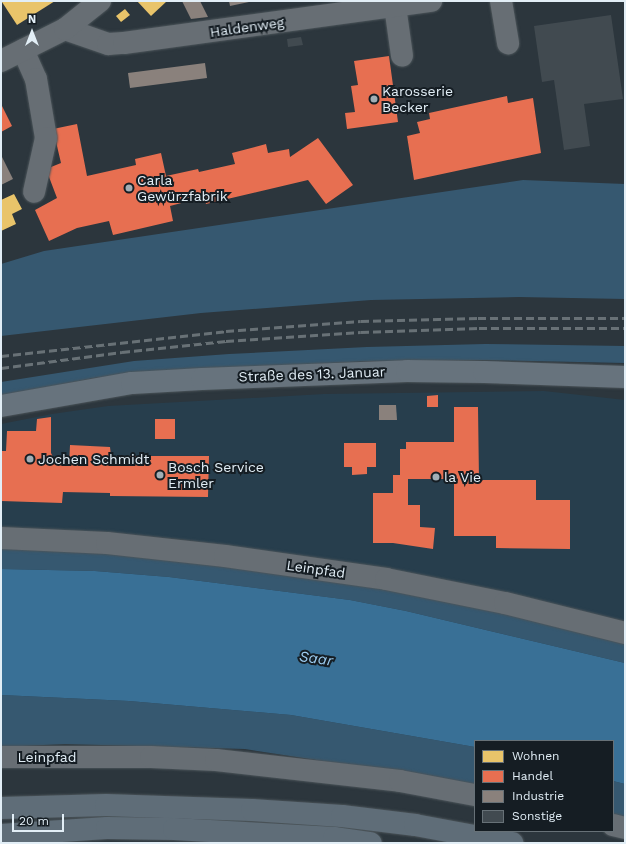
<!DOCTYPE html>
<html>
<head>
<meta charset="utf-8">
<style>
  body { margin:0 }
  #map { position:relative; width:626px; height:844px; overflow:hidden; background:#2c363d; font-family:"Work Sans",sans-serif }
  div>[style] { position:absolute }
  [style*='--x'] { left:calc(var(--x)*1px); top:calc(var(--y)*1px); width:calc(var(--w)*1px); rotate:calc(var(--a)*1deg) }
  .built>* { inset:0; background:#273e4d }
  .green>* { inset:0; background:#365870 }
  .water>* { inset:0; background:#397096 }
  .homes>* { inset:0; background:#e9c46a }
  .shops>* { inset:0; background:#e76f51 }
  .industry>* { inset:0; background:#8a817c }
  .building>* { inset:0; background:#414a50 }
  .roads { filter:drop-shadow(0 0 1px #4b5459) drop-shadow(0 0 1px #4b5459) }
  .minor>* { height:22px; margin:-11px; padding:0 11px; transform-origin:11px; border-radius:11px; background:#676e74 }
  .major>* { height:22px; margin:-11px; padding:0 11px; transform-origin:11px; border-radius:11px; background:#67737d }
  .highway>* { height:22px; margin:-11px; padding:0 11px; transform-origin:11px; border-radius:11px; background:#5f6d78 }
  .rail>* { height:3px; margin-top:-1.5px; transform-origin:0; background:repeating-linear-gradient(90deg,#687176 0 8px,transparent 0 12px) }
  .dots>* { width:11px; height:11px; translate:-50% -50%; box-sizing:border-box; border:2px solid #151d23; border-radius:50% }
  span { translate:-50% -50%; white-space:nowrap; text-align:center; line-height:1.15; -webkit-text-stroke:4px #151d23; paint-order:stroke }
  .street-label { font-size:14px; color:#e2eef6 }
  .poi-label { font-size:14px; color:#e2eef6 }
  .left { translate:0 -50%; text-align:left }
  .water-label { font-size:15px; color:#9dcdf1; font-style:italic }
  .frame { position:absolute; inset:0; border:2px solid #e2eef6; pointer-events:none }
  .legend { position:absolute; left:474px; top:740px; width:140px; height:92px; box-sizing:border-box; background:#151d23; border:1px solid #677177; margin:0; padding:5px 7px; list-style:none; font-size:12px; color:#e2eef6 }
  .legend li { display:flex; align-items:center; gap:8px; height:20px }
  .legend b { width:20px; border:1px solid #677177 }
  .north { position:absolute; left:12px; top:12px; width:40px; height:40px; -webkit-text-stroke:3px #151d23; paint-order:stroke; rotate:0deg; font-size:11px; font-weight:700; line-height:16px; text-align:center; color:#e2eef6 }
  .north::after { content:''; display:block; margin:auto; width:14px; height:18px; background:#e2eef6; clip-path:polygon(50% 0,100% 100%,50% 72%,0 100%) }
  .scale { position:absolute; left:12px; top:814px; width:52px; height:18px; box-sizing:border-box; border:2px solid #e2eef6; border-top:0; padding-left:5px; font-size:12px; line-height:14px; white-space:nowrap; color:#e2eef6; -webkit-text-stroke:3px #151d23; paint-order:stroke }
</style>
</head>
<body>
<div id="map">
  <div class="built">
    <i style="clip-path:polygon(544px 391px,625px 400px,625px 621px,389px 569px,187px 540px,106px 532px,1px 529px,1px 424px,52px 414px,108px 406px,324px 394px)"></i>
  </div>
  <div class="green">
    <i style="clip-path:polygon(523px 180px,625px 184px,625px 299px,519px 297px,371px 300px,201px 313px,1px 336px,1px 264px,44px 251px)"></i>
    <i style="clip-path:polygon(485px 344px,625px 346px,625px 363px,485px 360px,368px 361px,136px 373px,94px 378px,1px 396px,1px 382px,134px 361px,229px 354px,367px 347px)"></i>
    <i style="clip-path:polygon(1px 548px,107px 551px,385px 588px,503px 613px,625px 643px,625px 663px,406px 611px,350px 600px,169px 577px,95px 571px,1px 569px)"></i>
    <i style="clip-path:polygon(1px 695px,129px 701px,291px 715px,475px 747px,475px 787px,401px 773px,245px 749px,65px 744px,1px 747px)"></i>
    <i style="clip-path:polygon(613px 781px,625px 784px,625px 823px,613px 819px)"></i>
  </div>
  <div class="water">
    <i style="clip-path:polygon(1px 569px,95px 571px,169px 577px,350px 600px,406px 611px,625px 663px,625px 784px,613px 781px,613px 741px,475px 741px,475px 747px,291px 715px,129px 701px,1px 695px)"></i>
  </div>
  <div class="homes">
    <i style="clip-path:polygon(3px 1px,55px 1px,17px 25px,2px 2px)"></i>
    <i style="clip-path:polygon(137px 1px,167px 1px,151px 16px)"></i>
    <i style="clip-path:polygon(125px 9px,130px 15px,121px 22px,116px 16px)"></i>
    <i style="clip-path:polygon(14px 194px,22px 209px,12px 214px,16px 224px,1px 231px,1px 200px)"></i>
  </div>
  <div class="shops">
    <i style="clip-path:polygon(389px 56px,398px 122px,347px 129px,345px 113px,355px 112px,351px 86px,358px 85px,354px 61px)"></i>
    <i style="clip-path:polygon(507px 96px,508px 103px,533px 98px,541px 153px,414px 180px,407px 136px,420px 133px,417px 122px,430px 119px,429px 113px)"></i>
    <i style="clip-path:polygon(1px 104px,12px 126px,1px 132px)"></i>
    <i style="clip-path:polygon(77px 124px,87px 176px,136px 165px,135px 159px,161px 153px,166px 176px,198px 169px,199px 172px,235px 164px,232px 153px,266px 144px,268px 153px,289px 149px,290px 157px,318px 138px,353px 185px,326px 204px,308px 180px,206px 204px,204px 197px,170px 206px,173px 221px,113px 235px,109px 221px,77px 228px,49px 241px,35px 210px,57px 198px,46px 169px,61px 163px,53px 129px)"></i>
    <i style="clip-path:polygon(438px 395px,438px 407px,427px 407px,427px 396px)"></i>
    <i style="clip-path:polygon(454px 407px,478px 407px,479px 480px,536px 480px,536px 500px,570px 500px,570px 549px,496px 548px,496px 536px,454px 536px,454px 479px,408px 479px,408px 505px,420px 505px,420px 527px,435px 528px,433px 549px,393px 543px,373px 543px,373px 493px,393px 493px,393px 475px,400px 475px,400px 449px,406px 449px,406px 442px,454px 442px)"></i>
    <i style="clip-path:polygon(51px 417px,51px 453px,53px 457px,65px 461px,65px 466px,69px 466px,70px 445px,110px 447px,111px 456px,209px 456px,208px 497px,110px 496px,110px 493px,63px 492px,62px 503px,1px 501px,1px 451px,6px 451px,7px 431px,36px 431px,37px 419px)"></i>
    <i style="clip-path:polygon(155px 419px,175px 419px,175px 439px,155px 439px)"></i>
    <i style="clip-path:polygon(344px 443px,376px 443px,376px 467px,367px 467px,367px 474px,352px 475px,352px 467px,344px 467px)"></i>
  </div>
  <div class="industry">
    <i style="clip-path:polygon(182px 1px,200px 1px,208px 17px,191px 19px)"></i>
    <i style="clip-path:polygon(229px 1px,249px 1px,249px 2px,230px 6px)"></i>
    <i style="clip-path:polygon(205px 63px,207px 78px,130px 88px,128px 73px)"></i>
    <i style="clip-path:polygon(1px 155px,13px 179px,1px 185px)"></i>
    <i style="clip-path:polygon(379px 405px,396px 405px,397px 420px,379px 420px)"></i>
  </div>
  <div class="building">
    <i style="clip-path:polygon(611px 15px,623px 99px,584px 104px,590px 146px,564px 150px,554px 80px,542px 82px,534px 26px)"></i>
    <i style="clip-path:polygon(301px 37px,303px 45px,288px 47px,287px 39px)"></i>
  </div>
  <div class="roads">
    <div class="minor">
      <i style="--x:501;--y:1;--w:43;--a:80.5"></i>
      <i style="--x:395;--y:6;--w:50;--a:82"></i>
      <i style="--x:65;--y:29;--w:46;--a:19.2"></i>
      <i style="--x:108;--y:44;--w:16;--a:-4"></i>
      <i style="--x:124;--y:43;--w:310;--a:-7.8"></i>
      <i style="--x:23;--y:50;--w:32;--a:66"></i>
      <i style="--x:36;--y:79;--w:60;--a:80.4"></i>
      <i style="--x:46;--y:138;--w:55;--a:102.5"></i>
      <i style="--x:1;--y:61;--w:72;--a:-26.6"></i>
      <i style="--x:65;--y:29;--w:45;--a:-38.7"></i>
      <i style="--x:1;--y:538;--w:106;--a:2.7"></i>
      <i style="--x:107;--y:543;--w:119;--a:6.3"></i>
      <i style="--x:225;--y:556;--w:163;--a:8.1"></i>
      <i style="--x:386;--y:579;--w:121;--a:11.4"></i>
      <i style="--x:505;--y:603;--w:124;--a:14"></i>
      <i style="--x:1;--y:757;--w:150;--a:0"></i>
      <i style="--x:151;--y:757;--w:65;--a:2.6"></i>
      <i style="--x:216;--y:760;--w:185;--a:6.5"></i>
      <i style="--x:400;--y:781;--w:76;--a:10.6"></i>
      <i style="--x:613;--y:825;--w:12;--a:14"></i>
    </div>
    <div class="major">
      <i style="--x:1;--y:406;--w:133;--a:-10"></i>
      <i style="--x:132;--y:383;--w:70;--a:-3.3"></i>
      <i style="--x:202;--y:379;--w:205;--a:-2.2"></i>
      <i style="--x:407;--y:371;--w:77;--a:0.7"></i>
      <i style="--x:484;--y:372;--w:141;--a:2"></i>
    </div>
    <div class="highway">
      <i style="--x:1;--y:808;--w:105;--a:-1.6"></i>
      <i style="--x:106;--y:805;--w:146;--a:2"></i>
      <i style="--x:252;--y:810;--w:90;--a:3.8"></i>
      <i style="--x:342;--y:816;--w:74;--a:7"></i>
      <i style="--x:415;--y:825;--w:99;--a:10.5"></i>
      <i style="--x:1;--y:835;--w:106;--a:-3.8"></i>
      <i style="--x:107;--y:828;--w:67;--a:0.9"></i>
      <i style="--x:174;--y:829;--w:160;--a:3.2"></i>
      <i style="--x:334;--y:838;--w:37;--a:8"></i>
    </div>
  </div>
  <div class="rail">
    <i style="--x:1;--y:356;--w:226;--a:-6.3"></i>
    <i style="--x:226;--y:331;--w:135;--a:-4.2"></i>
    <i style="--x:361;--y:321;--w:117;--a:-1.5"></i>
    <i style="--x:478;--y:318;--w:147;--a:0"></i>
    <i style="--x:1;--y:368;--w:122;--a:-7.5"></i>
    <i style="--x:122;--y:352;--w:105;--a:-6"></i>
    <i style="--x:226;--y:341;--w:135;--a:-3.8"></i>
    <i style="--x:361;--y:332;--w:118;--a:-1.9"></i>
    <i style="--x:479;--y:328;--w:146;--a:0"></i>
  </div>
  <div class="dots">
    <i style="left:374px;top:99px;background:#a2aeb5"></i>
    <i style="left:129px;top:188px;background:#a2aeb5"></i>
    <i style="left:30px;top:459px;background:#a2aeb5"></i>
    <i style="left:160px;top:475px;background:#a2aeb5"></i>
    <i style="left:436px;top:477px;background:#a2aeb5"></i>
  </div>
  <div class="street-label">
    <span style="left:247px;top:27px;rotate:-8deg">Haldenweg</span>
    <span style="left:312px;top:374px;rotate:-2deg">Straße des 13. Januar</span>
    <span style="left:316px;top:569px;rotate:8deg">Leinpfad</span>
    <span style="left:47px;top:757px">Leinpfad</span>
  </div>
  <div class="poi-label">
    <span class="left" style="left:382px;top:99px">Karosserie<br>Becker</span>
    <span class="left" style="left:137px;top:188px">Carla<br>Gewürzfabrik</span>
    <span class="left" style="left:38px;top:459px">Jochen Schmidt</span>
    <span class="left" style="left:168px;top:475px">Bosch Service<br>Ermler</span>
    <span class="left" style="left:444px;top:477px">la Vie</span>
  </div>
  <div class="water-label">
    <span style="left:316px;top:659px;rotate:8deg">Saar</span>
  </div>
  <div class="frame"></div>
  <ul class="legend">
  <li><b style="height:11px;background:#e9c46a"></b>Wohnen</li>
  <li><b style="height:11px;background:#e76f51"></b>Handel</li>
  <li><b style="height:11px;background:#8a817c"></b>Industrie</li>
  <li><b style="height:11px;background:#414a50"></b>Sonstige</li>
  </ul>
  <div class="north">N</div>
  <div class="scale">20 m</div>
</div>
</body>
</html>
